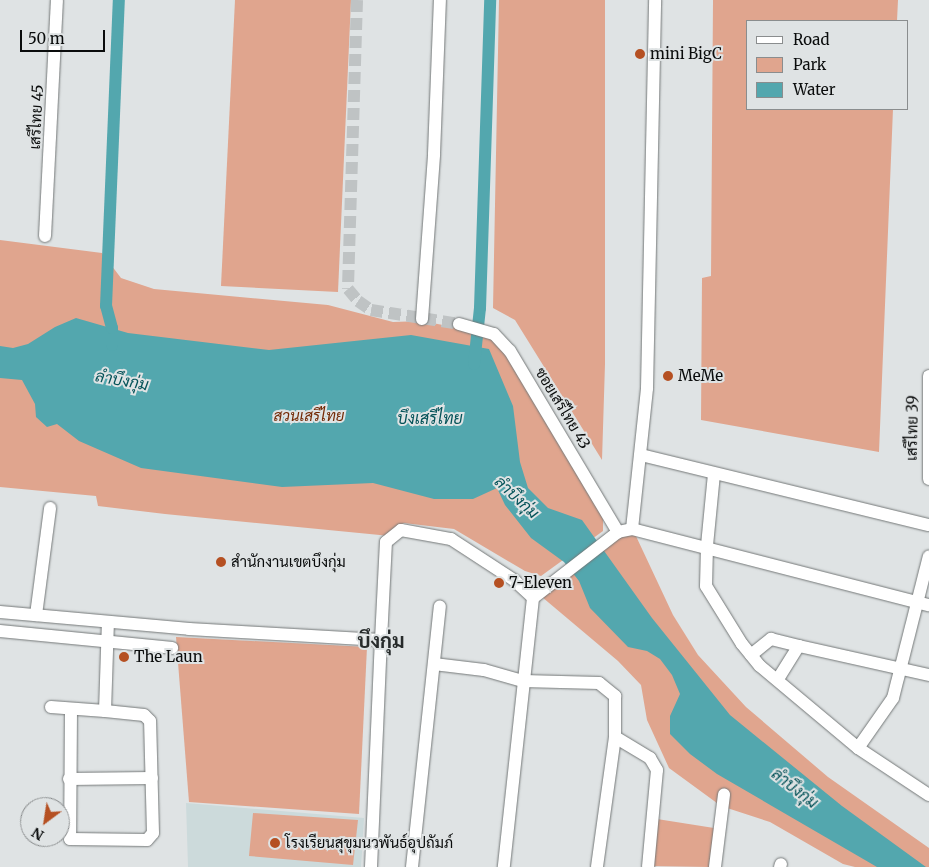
<!DOCTYPE html>
<html>
<head>
<meta charset="utf-8">
<style>
  body { margin:0 }
  #map { position:relative; width:929px; height:867px; overflow:hidden; background:#dfe3e4; font-family:Merriweather,Sarabun,serif }
  div>[style] { position:absolute }
  [style*='--x'] { left:calc(var(--x)*1px); top:calc(var(--y)*1px); width:calc(var(--w)*1px); rotate:calc(var(--a)*1deg) }
  .built>* { inset:0; background:#ccdadb }
  .green>* { inset:0; background:#e0a58e }
  .water>* { inset:0; background:#53a7ae }
  .canal>* { height:12px; margin:-6px; padding:0 6px; transform-origin:6px; border-radius:6px; background:#53a7ae }
  .minor-tunnel>* { height:12px; margin-top:-6px; transform-origin:0; background:repeating-linear-gradient(90deg,#bfc3c4 0 12px,transparent 0 18px) }
  .roads { filter:drop-shadow(0 0 1px #747878) drop-shadow(0 0 1px #747878) }
  .minor>* { height:12px; margin:-6px; padding:0 6px; transform-origin:6px; border-radius:6px; background:#fff }
  .dots>* { width:14px; height:14px; translate:-50% -50%; box-sizing:border-box; border:2px solid #dfe3e4; border-radius:50% }
  span { translate:-50% -50%; white-space:nowrap; text-align:center; line-height:1.15; -webkit-text-stroke:4px #dfe3e4; paint-order:stroke }
  .poi-label { font-size:15px; color:#0a0c0c }
  .left { translate:0 -50%; text-align:left }
  .street-label { font-size:15px; color:#0a0c0c }
  .park-label { font-size:15px; color:#732a06; font-style:italic }
  .water-label { font-size:16px; color:#055359; font-style:italic }
  .district-label { font-size:20px; color:#272b2b; font-weight:700 }
  .legend { position:absolute; left:746px; top:20px; width:162px; height:90px; box-sizing:border-box; background:#dfe3e4; border:1px solid #8a8d8e; margin:0; padding:6px 9px; list-style:none; font-size:15px; color:#0a0c0c }
  .legend li { display:flex; align-items:center; gap:10px; height:25px }
  .legend b { width:25px; border:1px solid #8a8d8e }
  .north { position:absolute; left:20px; top:797px; width:50px; height:50px; box-sizing:border-box; background:#dfe3e4; border:1px solid #8a8d8e; border-radius:50%; rotate:211deg; font-size:14px; font-weight:700; line-height:20px; text-align:center; color:#0a0c0c }
  .north::after { content:''; display:block; margin:auto; width:18px; height:22px; background:#b55022; clip-path:polygon(50% 0,100% 100%,50% 72%,0 100%) }
  .scale { position:absolute; left:20px; top:30px; width:85px; height:22px; box-sizing:border-box; border:2px solid #0a0c0c; border-top:0; padding-left:6px; font-size:15px; line-height:18px; white-space:nowrap; color:#0a0c0c; -webkit-text-stroke:4px #dfe3e4; paint-order:stroke }
</style>
</head>
<body>
<div id="map">
  <div class="built">
    <i style="clip-path:polygon(186px 803px,364px 818px,361px 867px,188px 867px)"></i>
  </div>
  <div class="green">
    <i style="clip-path:polygon(235px 0,351px 0,338px 292px,221px 286px)"></i>
    <i style="clip-path:polygon(499px 0,605px 0,605px 364px,602px 460px,515px 320px,493px 308px)"></i>
    <i style="clip-path:polygon(713px 0,898px 0,897px 21px,748px 21px,748px 109px,893px 109px,879px 452px,701px 420px,702px 278px,711px 276px)"></i>
    <i style="clip-path:polygon(0 240px,102px 253px,121px 278px,154px 289px,328px 305px,393px 322px,422px 321px,448px 326px,502px 342px,603px 512px,603px 531px,541px 576px,525px 571px,454px 529px,404px 523px,395px 528px,390px 536px,165px 514px,98px 506px,96px 496px,0 487px)"></i>
    <i style="clip-path:polygon(635px 534px,673px 615px,698px 655px,746px 707px,828px 777px,929px 848px,929px 867px,855px 867px,843px 864px,770px 822px,721px 806px,669px 768px,647px 720px,641px 685px,618px 661px,542px 597px,619px 536px)"></i>
    <i style="clip-path:polygon(176px 637px,367px 647px,359px 814px,189px 802px)"></i>
    <i style="clip-path:polygon(253px 813px,358px 820px,353px 865px,249px 856px)"></i>
    <i style="clip-path:polygon(657px 819px,714px 828px,709px 867px,650px 866px)"></i>
  </div>
  <div class="water">
    <i style="clip-path:polygon(76px 318px,128px 333px,269px 350px,411px 335px,489px 349px,513px 406px,520px 462px,528px 488px,548px 508px,582px 520px,652px 618px,730px 715px,842px 806px,926px 867px,877px 867px,717px 774px,690px 754px,670px 734px,670px 716px,680px 694px,672px 675px,660px 659px,647px 651px,628px 647px,590px 608px,579px 581px,564px 562px,531px 538px,505px 505px,497px 488px,473px 499px,434px 499px,373px 483px,282px 487px,141px 468px,79px 441px,57px 424px,47px 427px,36px 417px,35px 404px,22px 380px,0 378px,0 346px,13px 348px,28px 344px,55px 327px)"></i>
  </div>
  <div class="canal">
    <i style="--x:112;--y:345;--w:17;--a:-90"></i>
    <i style="--x:112;--y:328;--w:23;--a:-105"></i>
    <i style="--x:106;--y:306;--w:306;--a:-87.6"></i>
    <i style="--x:474;--y:364;--w:56;--a:-83.9"></i>
    <i style="--x:480;--y:308;--w:308;--a:-88.1"></i>
  </div>
  <div class="minor-tunnel">
    <i style="--x:357;--y:0;--w:289;--a:91.8"></i>
    <i style="--x:348;--y:289;--w:16;--a:50"></i>
    <i style="--x:358;--y:301;--w:16;--a:35"></i>
    <i style="--x:371;--y:310;--w:89;--a:9"></i>
  </div>
  <div class="roads">
    <div class="minor">
      <i style="--x:45;--y:236;--w:236;--a:-87.1"></i>
      <i style="--x:422;--y:319;--w:165;--a:-85.8"></i>
      <i style="--x:434;--y:154;--w:154;--a:-87.8"></i>
      <i style="--x:459;--y:324;--w:36;--a:16"></i>
      <i style="--x:494;--y:334;--w:23;--a:47"></i>
      <i style="--x:510;--y:351;--w:211;--a:59.2"></i>
      <i style="--x:929;--y:376;--w:103;--a:90"></i>
      <i style="--x:641;--y:455;--w:296;--a:13.7"></i>
      <i style="--x:714;--y:474;--w:72;--a:95.6"></i>
      <i style="--x:707;--y:546;--w:40;--a:91.4"></i>
      <i style="--x:706;--y:586;--w:68;--a:58.2"></i>
      <i style="--x:742;--y:644;--w:28;--a:51"></i>
      <i style="--x:760;--y:666;--w:128;--a:39.9"></i>
      <i style="--x:858;--y:748;--w:85;--a:33.5"></i>
      <i style="--x:632;--y:529;--w:142;--a:-83.9"></i>
      <i style="--x:647;--y:388;--w:388;--a:-88.8"></i>
      <i style="--x:533;--y:598;--w:108;--a:-37.8"></i>
      <i style="--x:618;--y:532;--w:14;--a:-12"></i>
      <i style="--x:632;--y:529;--w:307;--a:14.4"></i>
      <i style="--x:0;--y:612;--w:190;--a:5.1"></i>
      <i style="--x:189;--y:629;--w:192;--a:3.3"></i>
      <i style="--x:381;--y:640;--w:98;--a:-87.1"></i>
      <i style="--x:386;--y:542;--w:19;--a:-39"></i>
      <i style="--x:401;--y:530;--w:51;--a:10.2"></i>
      <i style="--x:451;--y:539;--w:75;--a:33.1"></i>
      <i style="--x:514;--y:580;--w:26;--a:43"></i>
      <i style="--x:533;--y:598;--w:271;--a:96.2"></i>
      <i style="--x:36;--y:615;--w:108;--a:-82.5"></i>
      <i style="--x:0;--y:631;--w:173;--a:5.6"></i>
      <i style="--x:751;--y:655;--w:26;--a:-39"></i>
      <i style="--x:771;--y:639;--w:29;--a:14"></i>
      <i style="--x:434;--y:664;--w:50;--a:6.8"></i>
      <i style="--x:484;--y:670;--w:41;--a:15.8"></i>
      <i style="--x:523;--y:681;--w:76;--a:1.5"></i>
      <i style="--x:599;--y:683;--w:21;--a:39"></i>
      <i style="--x:615;--y:696;--w:41;--a:90"></i>
      <i style="--x:615;--y:737;--w:131;--a:97.9"></i>
      <i style="--x:778;--y:679;--w:39;--a:-58"></i>
      <i style="--x:799;--y:646;--w:133;--a:12.6"></i>
      <i style="--x:51;--y:707;--w:54;--a:4.2"></i>
      <i style="--x:71;--y:709;--w:130;--a:90.4"></i>
      <i style="--x:70;--y:839;--w:77;--a:0.7"></i>
      <i style="--x:147;--y:840;--w:9;--a:-49"></i>
      <i style="--x:153;--y:833;--w:112;--a:-91.5"></i>
      <i style="--x:150;--y:721;--w:8;--a:-135"></i>
      <i style="--x:144;--y:715;--w:39;--a:-174"></i>
      <i style="--x:105;--y:711;--w:89;--a:-88.1"></i>
      <i style="--x:615;--y:737;--w:41;--a:31"></i>
      <i style="--x:650;--y:758;--w:14;--a:60"></i>
      <i style="--x:657;--y:770;--w:97;--a:95.3"></i>
      <i style="--x:858;--y:748;--w:61;--a:-55"></i>
      <i style="--x:893;--y:698;--w:146;--a:-75.8"></i>
      <i style="--x:69;--y:779;--w:83;--a:-0.7"></i>
      <i style="--x:371;--y:867;--w:227;--a:-87.5"></i>
      <i style="--x:412;--y:867;--w:262;--a:-83.9"></i>
      <i style="--x:715;--y:867;--w:73;--a:-82.9"></i>
      <i style="--x:780;--y:867;--w:3;--a:-72"></i>
    </div>
  </div>
  <div class="dots">
    <i style="left:640px;top:54px;background:#b55022"></i>
    <i style="left:668px;top:376px;background:#b55022"></i>
    <i style="left:221px;top:562px;background:#b55022"></i>
    <i style="left:499px;top:583px;background:#b55022"></i>
    <i style="left:124px;top:657px;background:#b55022"></i>
    <i style="left:275px;top:843px;background:#b55022"></i>
  </div>
  <div class="poi-label">
    <span class="left" style="left:650px;top:54px">mini BigC</span>
    <span class="left" style="left:678px;top:376px">MeMe</span>
    <span class="left" style="left:231px;top:562px">สำนักงานเขตบึงกุ่ม</span>
    <span class="left" style="left:509px;top:583px">7-Eleven</span>
    <span class="left" style="left:134px;top:657px">The Laun</span>
    <span class="left" style="left:285px;top:843px">โรงเรียนสุขุมนวพันธ์อุปถัมภ์</span>
  </div>
  <div class="street-label">
    <span style="left:36px;top:117px;rotate:-87deg">เสรีไทย 45</span>
    <span style="left:563px;top:408px;rotate:59deg">ซอยเสรีไทย 43</span>
    <span style="left:912px;top:428px;rotate:-89deg">เสรีไทย 39</span>
  </div>
  <div class="park-label">
    <span style="left:309px;top:416px">สวนเสรีไทย</span>
  </div>
  <div class="water-label">
    <span style="left:122px;top:380px;rotate:10deg">ลำบึงกุ่ม</span>
    <span style="left:430px;top:418px">บึงเสรีไทย</span>
    <span style="left:517px;top:497px;rotate:43deg">ลำบึงกุ่ม</span>
    <span style="left:795px;top:788px;rotate:38deg">ลำบึงกุ่ม</span>
  </div>
  <div class="district-label">
    <span style="left:381px;top:640px">บึงกุ่ม</span>
  </div>
  <ul class="legend">
  <li><b style="height:6px;background:#fff"></b>Road</li>
  <li><b style="height:14px;background:#e0a58e"></b>Park</li>
  <li><b style="height:14px;background:#53a7ae"></b>Water</li>
  </ul>
  <div class="north">N</div>
  <div class="scale">50 m</div>
</div>
</body>
</html>
